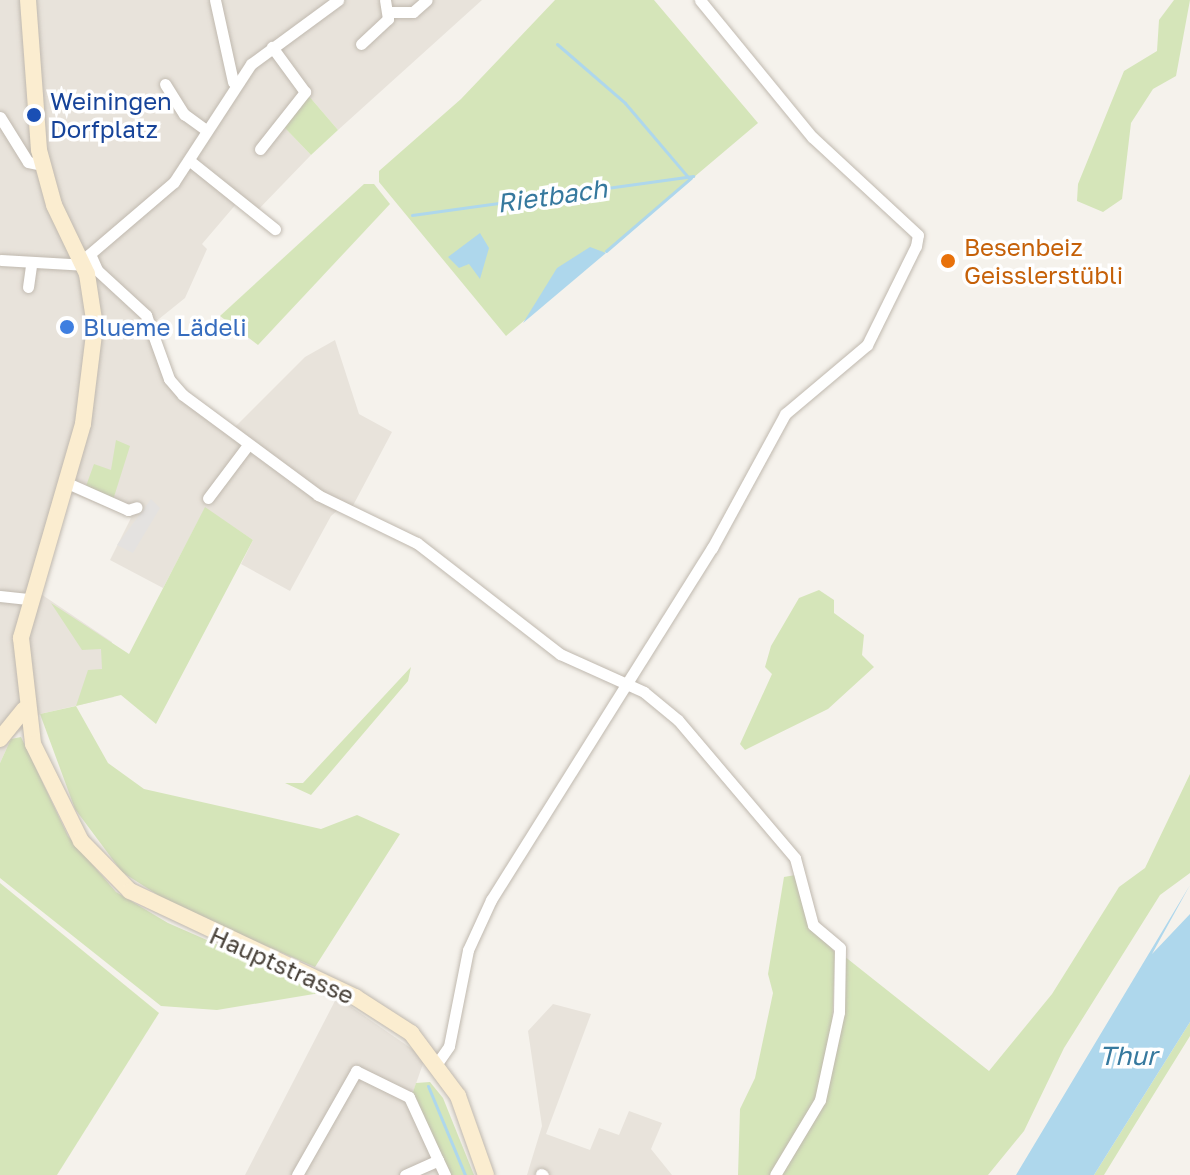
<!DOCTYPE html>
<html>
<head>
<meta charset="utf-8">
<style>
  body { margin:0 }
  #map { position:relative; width:1190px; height:1175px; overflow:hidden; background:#f5f2ec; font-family:"Golos Text",sans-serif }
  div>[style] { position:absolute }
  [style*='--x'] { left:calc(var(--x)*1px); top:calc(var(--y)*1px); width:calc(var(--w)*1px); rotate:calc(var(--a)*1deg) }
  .residential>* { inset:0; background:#e8e3db }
  .green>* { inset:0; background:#d5e5b9 }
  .parking>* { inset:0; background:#e4e2e0 }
  .water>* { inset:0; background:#aed7ec }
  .stream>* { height:3px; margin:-1.5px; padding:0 1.5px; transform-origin:1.5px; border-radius:1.5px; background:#aed7ec }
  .roads { filter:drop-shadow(0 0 2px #c0b9af) drop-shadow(0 0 2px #c0b9af) }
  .street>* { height:11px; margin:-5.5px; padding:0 5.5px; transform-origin:5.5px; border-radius:5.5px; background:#fff }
  .secondary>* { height:16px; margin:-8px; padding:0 8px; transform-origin:8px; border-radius:8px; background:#fbedd0 }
  .dots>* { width:22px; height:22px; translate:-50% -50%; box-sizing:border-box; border:4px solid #fff; border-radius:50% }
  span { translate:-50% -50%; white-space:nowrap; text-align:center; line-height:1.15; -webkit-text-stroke:7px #fff; paint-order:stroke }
  .transit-label { font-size:24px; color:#164399 }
  .left { translate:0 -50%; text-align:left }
  .food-label { font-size:24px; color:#c56008 }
  .shop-label { font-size:24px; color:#366cbe }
  .street-label { font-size:24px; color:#49423a }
  .water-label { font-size:26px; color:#36799e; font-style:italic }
</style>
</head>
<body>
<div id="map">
  <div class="residential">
    <i style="clip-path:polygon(0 0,482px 0,338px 130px,308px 95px,283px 126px,311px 155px,253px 215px,237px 203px,202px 244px,207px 249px,185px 298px,154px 323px,173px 379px,233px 429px,305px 357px,335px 340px,359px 414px,392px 432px,348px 515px,338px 510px,331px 516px,290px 591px,241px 564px,253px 540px,205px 508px,163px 588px,110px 560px,131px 518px,71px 493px,35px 590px,112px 642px,114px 697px,40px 714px,11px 739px,0 763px)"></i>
    <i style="clip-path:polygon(337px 997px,425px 1058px,412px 1095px,448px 1175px,245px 1175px)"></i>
    <i style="clip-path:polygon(553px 1004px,591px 1014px,546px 1134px,590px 1150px,599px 1128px,619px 1135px,629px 1111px,662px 1123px,651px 1149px,672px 1175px,527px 1175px,542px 1126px,528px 1031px)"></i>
  </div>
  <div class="green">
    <i style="clip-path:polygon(555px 0,654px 0,758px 123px,506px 336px,379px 182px,379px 171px,461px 99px)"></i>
    <i style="clip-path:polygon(1174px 0,1190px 0,1176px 76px,1153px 89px,1131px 123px,1122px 199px,1103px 212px,1077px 201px,1078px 184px,1124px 71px,1157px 51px,1159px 20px)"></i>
    <i style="clip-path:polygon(308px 95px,338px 130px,311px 155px,283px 126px)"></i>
    <i style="clip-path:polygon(364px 184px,374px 184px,390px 204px,258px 345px,220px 316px)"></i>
    <i style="clip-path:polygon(116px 440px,130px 446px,113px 500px,86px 486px,94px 464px,111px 470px)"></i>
    <i style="clip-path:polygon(205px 507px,253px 540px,156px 724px,121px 695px,76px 706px,108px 763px,144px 789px,321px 829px,357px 815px,400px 834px,315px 967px,175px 906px,122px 872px,75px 809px,40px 714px,76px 706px,88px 670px,102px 669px,101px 649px,82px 650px,51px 603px,129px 654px)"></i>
    <i style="clip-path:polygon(819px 590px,834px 600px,834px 613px,864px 635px,862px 655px,874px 667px,828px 709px,745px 750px,740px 744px,772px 674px,765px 667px,771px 646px,799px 598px)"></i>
    <i style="clip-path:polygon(411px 667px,408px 681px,311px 795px,285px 783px,303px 783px)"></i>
    <i style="clip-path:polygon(21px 737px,68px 836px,116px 892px,168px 923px,326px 992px,217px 1010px,161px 1006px,0 878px,0 763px,11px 739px)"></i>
    <i style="clip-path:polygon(1190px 774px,1190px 873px,1160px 895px,1064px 1048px,1024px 1131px,988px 1175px,738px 1175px,740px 1109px,755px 1078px,773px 993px,768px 974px,784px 877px,801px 874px,808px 916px,835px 953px,831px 1056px,806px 1136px,835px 1055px,844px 956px,989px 1071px,1052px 994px,1119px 887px,1145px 868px)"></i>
    <i style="clip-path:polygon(0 883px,159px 1013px,57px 1175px,0 1175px)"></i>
    <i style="clip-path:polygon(1190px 1022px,1190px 1036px,1131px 1131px,1104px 1175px,1094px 1175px)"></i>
    <i style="clip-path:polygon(430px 1082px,443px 1098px,474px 1175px,448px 1175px,412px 1095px,416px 1083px)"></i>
  </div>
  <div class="parking">
    <i style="clip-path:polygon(151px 499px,160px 508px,133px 553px,117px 545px)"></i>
  </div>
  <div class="water">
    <i style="clip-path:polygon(480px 233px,489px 248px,480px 279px,469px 264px,459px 268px,448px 257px)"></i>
    <i style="clip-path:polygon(590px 247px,606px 253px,523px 323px,557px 268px)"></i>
    <i style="clip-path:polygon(1190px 885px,1152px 954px,1190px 914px,1190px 1022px,1094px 1175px,1016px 1175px)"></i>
  </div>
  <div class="stream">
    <i style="--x:557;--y:44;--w:90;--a:40.9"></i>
    <i style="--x:625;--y:103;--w:97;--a:49.6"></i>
    <i style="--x:412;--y:215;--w:284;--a:-7.9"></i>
    <i style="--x:606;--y:251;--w:112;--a:-40.7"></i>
    <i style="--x:428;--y:1086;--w:96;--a:67.4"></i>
  </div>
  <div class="roads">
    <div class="street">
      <i style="--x:215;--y:0;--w:84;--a:77.6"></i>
      <i style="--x:390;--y:12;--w:23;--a:0"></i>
      <i style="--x:413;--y:12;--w:18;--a:-41"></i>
      <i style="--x:361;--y:44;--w:37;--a:-43"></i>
      <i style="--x:388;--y:19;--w:19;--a:-99"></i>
      <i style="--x:165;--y:84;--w:36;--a:58"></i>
      <i style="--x:184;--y:114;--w:27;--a:36"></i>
      <i style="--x:0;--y:117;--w:53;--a:58.1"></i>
      <i style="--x:28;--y:162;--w:14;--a:12"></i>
      <i style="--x:260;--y:149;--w:73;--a:-51.7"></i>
      <i style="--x:305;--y:92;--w:56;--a:-126.3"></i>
      <i style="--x:190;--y:161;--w:109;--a:38.7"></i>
      <i style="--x:90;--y:254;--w:17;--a:66"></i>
      <i style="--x:97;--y:270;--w:67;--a:42.6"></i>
      <i style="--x:146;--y:315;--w:68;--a:70.2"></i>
      <i style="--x:169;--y:379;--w:21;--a:49"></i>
      <i style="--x:183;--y:395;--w:168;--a:36.5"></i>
      <i style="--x:318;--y:495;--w:110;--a:25.9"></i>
      <i style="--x:417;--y:543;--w:181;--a:37.8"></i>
      <i style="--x:560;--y:654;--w:92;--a:24.3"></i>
      <i style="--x:644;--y:692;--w:44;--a:39.5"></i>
      <i style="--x:678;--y:720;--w:181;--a:49.7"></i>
      <i style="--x:795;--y:858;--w:69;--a:75"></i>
      <i style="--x:813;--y:925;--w:35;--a:40"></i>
      <i style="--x:840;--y:948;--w:64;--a:90.9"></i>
      <i style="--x:839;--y:1012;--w:90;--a:102.2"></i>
      <i style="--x:820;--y:1100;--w:87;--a:121"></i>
      <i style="--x:85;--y:258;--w:117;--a:-40.5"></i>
      <i style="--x:174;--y:182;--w:141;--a:-56.9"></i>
      <i style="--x:251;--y:64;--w:108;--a:-36.3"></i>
      <i style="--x:1;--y:260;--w:86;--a:3.3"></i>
      <i style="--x:28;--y:287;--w:21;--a:-82"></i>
      <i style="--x:65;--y:482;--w:69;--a:24"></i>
      <i style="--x:128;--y:510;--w:9;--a:-18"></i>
      <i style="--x:208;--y:498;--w:66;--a:-53"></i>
      <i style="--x:0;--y:596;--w:28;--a:6"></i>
      <i style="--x:438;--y:1062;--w:19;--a:-55"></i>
      <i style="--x:449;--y:1046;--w:98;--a:-78.8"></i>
      <i style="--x:468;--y:950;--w:55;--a:-65.3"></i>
      <i style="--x:491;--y:900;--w:416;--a:-57.9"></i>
      <i style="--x:712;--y:548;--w:153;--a:-61.4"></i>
      <i style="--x:785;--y:414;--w:107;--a:-40.1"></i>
      <i style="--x:867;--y:345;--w:110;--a:-63.7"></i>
      <i style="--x:916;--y:246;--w:11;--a:-80"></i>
      <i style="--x:918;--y:235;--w:144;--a:-137.2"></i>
      <i style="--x:812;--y:137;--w:177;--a:-129.3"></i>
      <i style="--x:541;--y:1174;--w:2;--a:27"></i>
      <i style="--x:297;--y:1175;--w:120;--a:-60.4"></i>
      <i style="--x:356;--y:1071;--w:59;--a:26.1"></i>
      <i style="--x:409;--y:1097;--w:69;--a:65.3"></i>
      <i style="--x:405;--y:1175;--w:36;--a:-24"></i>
      <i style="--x:438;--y:1160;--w:17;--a:65"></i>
    </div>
    <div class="secondary">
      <i style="--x:28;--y:0;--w:150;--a:85.8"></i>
      <i style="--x:39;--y:150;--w:57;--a:74.7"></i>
      <i style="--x:54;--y:205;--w:76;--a:64.4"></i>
      <i style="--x:87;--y:274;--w:53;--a:81.3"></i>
      <i style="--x:95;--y:326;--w:99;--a:97"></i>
      <i style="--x:83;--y:424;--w:223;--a:106.2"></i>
      <i style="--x:21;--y:638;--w:107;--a:83.5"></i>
      <i style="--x:33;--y:744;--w:108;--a:63.7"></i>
      <i style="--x:81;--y:841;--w:70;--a:45.6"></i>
      <i style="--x:130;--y:891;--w:249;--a:25.2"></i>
      <i style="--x:355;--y:997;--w:67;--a:32.7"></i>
      <i style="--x:411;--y:1033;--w:79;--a:53.3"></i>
      <i style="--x:458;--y:1096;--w:84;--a:70.5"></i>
      <i style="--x:0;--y:739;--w:38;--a:-51"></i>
    </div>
  </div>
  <div class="dots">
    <i style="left:34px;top:115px;background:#1a4fb4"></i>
    <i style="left:948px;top:261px;background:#e8710a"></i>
    <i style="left:67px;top:327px;background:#3f7fe0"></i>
  </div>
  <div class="transit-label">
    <span class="left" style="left:50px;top:115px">Weiningen<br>Dorfplatz</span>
  </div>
  <div class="food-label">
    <span class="left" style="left:964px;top:261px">Besenbeiz<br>Geisslerstübli</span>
  </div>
  <div class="shop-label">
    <span class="left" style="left:83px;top:327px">Blueme Lädeli</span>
  </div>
  <div class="street-label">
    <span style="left:282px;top:965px;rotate:24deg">Hauptstrasse</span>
  </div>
  <div class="water-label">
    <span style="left:552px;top:196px;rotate:-8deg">Rietbach</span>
    <span style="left:1128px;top:1056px">Thur</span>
  </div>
</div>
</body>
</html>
